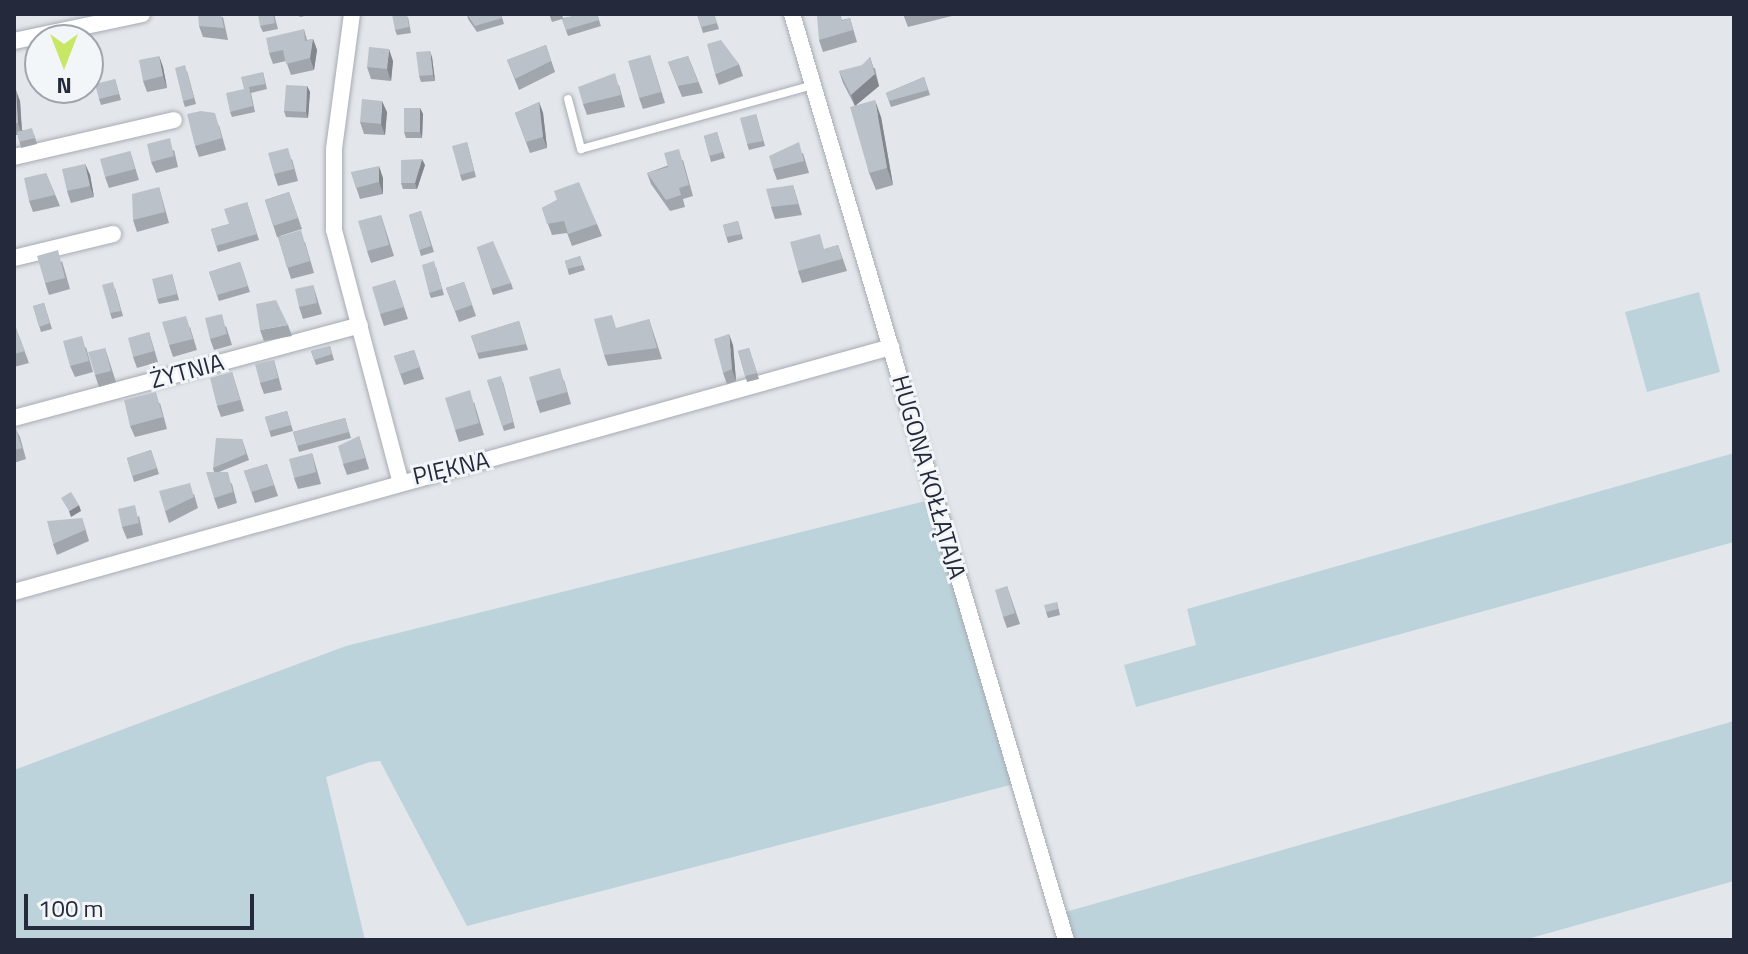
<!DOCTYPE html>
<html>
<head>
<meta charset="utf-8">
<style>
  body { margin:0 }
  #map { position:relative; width:1748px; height:954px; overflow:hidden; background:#e3e7eb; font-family:"Titillium Web",sans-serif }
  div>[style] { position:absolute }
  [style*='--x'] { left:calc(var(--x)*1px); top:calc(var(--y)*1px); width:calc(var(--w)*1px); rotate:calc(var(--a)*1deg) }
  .green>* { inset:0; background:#bdd3db }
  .roads { filter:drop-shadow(0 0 2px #a6abb3) drop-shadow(0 0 2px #a6abb3) }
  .service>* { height:8px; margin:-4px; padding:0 4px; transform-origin:4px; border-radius:4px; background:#fff }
  .minor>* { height:16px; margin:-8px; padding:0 8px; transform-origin:8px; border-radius:8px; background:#fff }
  .wall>* { inset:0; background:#a1a6ad }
  .shaded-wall>* { inset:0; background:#83878d }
  .building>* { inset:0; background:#bbc1c9 }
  span { translate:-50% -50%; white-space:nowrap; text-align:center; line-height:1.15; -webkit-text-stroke:6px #f3f6f8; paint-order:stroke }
  .street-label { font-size:24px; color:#242a3b }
  .frame { position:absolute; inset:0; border:16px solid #242a3b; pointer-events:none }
  .north { position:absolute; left:24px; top:24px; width:80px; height:80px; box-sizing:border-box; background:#f3f6f8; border:2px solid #a0a4ac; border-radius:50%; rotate:180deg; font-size:22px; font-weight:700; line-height:32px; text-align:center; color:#242a3b }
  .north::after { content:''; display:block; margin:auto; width:28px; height:36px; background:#c8e765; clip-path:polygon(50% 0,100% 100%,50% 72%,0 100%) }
  .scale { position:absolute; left:24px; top:894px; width:230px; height:36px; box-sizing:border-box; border:4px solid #242a3b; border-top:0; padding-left:10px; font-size:24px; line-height:28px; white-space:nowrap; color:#242a3b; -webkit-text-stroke:6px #f3f6f8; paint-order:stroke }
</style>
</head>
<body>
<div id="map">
  <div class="green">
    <i style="clip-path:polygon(1699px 292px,1720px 372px,1647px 392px,1625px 312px)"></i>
    <i style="clip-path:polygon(1734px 453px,1734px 542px,1136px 707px,1124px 665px,1196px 645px,1187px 609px)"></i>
    <i style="clip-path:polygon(929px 500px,1014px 784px,467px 926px,380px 761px,370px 762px,326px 777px,365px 940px,14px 940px,14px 770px,346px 646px)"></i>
    <i style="clip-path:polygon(1734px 721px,1734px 881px,1524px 940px,1070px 940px,1062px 913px)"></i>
  </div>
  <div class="roads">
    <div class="service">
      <i style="--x:568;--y:99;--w:52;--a:75.4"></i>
      <i style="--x:581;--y:149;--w:242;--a:-15.4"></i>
    </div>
    <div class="minor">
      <i style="--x:352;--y:14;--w:136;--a:97.6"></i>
      <i style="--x:334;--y:149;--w:81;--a:90"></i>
      <i style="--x:334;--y:230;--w:258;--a:75.2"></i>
      <i style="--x:792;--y:14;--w:966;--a:73.52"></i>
      <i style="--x:14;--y:41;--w:131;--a:-11.9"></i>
      <i style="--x:14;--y:157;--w:164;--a:-13"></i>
      <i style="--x:14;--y:258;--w:102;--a:-13.6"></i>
      <i style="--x:14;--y:418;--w:358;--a:-15"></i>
      <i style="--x:14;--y:592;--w:911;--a:-15.61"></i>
    </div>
  </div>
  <div class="wall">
    <i style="clip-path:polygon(274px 14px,278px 29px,263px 32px,260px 26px)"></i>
    <i style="clip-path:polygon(298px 14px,314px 14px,300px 17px)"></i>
    <i style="clip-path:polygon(467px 14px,501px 14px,504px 24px,477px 32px,468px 19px)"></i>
    <i style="clip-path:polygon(549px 14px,562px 14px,563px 18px,597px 14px,601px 26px,568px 36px,562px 19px,552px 22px)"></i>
    <i style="clip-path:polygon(697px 14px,714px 14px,719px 29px,703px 33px)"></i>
    <i style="clip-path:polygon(840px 14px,842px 20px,850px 18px,857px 42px,823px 52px,819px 40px)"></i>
    <i style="clip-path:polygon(903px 14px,952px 14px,952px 16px,908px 27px)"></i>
    <i style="clip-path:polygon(223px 17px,228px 40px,203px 37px,199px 26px)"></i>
    <i style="clip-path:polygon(408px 17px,411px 33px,397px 35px,395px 30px)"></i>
    <i style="clip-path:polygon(304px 29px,307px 40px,313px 39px,317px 50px,314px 70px,291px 75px,286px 61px,273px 64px,269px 53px)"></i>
    <i style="clip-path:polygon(546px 45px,555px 72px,519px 90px,507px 60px)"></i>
    <i style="clip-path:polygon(98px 54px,101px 70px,90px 73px,88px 66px)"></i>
    <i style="clip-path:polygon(650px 55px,665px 103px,643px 109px,639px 98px)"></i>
    <i style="clip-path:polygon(159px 56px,163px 67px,167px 88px,147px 92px,143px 81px)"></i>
    <i style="clip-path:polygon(688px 56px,703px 93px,682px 97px,668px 62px)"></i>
    <i style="clip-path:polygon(432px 57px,435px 81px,421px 82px,419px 76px)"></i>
    <i style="clip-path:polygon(393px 61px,391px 81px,371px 79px,367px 67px)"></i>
    <i style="clip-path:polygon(739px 64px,743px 76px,719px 85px,715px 74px)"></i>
    <i style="clip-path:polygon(875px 68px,879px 86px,856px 105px,881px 117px,893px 185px,876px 190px,869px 173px,855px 106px,843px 83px,839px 71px)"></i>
    <i style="clip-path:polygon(187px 71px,196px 104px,185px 107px,183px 101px)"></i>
    <i style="clip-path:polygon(263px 72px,267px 89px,251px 93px,255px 112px,232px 117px,230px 112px,244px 89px)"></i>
    <i style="clip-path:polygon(924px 77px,930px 95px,891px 107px,886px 93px)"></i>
    <i style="clip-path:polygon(115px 79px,121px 100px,101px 105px,99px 99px)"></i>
    <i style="clip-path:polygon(619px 85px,625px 107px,587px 115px,583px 104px)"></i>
    <i style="clip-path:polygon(307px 86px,310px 92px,308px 118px,286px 117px,284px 111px)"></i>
    <i style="clip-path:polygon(14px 90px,20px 101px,22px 130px,34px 134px,37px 144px,21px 148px,18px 135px,14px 135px)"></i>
    <i style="clip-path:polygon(539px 102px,543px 113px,547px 148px,530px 153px,515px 113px)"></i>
    <i style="clip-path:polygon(420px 108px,423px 114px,422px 138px,406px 138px,404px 132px)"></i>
    <i style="clip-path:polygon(387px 112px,385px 135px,364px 134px,360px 122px)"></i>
    <i style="clip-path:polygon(756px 114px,765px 146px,749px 150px,747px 144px)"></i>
    <i style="clip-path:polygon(219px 125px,226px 150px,199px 157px,195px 146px)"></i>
    <i style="clip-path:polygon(717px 132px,725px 158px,711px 162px,704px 136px)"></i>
    <i style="clip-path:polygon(467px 142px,476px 177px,462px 181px,460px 175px)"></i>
    <i style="clip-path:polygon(174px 150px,178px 167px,156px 173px,151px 162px)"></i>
    <i style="clip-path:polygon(130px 151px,139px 180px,109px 188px,105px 177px)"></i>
    <i style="clip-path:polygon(803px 153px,809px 173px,777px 180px,773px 169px)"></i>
    <i style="clip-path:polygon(292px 159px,298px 181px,278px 186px,274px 174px)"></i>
    <i style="clip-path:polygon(683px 160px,693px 196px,683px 199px,685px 207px,670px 211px,651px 184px,647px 173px)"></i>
    <i style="clip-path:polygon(85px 164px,90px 175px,94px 197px,71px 203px,67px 191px)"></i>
    <i style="clip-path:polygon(425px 165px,417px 189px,403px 189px,401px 183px)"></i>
    <i style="clip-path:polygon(351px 172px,383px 178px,383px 194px,360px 199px)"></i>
    <i style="clip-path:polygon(46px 173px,60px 206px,33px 212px,29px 201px)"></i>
    <i style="clip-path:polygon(793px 185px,802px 215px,775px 219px,771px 207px)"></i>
    <i style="clip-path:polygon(159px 187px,169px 223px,137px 232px,133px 220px)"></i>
    <i style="clip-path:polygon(289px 192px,302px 229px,280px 236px,305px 242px,314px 273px,291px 279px,278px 237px,277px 237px,265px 200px)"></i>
    <i style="clip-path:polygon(557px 200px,597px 224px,602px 236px,572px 246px,567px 233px,552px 235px,542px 208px)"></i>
    <i style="clip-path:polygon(247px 202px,259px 240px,218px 252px,211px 229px,229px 224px)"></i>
    <i style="clip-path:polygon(421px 211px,434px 252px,421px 256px,409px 215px)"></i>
    <i style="clip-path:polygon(381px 215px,394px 256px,371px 263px,367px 251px)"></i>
    <i style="clip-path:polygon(738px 221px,743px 239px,728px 243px,723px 225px)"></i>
    <i style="clip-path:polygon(838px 245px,847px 271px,802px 283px,798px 271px,825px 249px)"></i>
    <i style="clip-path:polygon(477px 247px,511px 283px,513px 289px,493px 295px)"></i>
    <i style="clip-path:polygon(580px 256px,585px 270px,569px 275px,565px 261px)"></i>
    <i style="clip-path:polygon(62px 261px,70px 289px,49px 295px,45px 283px)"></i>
    <i style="clip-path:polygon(240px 262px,250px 292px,219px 301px,209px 272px)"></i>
    <i style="clip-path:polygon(436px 267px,444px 295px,431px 298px,429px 293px)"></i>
    <i style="clip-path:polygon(172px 274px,179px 300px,159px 304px,157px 299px)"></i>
    <i style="clip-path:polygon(395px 280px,408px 319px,384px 326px,380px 314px)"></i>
    <i style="clip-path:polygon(464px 282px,476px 316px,459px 322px,446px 288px)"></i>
    <i style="clip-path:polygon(313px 285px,322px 314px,303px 319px,299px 307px)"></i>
    <i style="clip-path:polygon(115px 288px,123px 316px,112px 319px,110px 313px)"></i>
    <i style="clip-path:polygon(44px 303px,52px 329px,41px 332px,33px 306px)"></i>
    <i style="clip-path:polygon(649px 319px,662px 359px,608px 366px,604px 355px)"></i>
    <i style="clip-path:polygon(519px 321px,528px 350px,479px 359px,471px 336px)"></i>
    <i style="clip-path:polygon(14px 323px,29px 363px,14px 367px)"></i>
    <i style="clip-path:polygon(288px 325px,292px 336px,264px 341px,260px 330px)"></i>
    <i style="clip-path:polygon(226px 326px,232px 345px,214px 350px,210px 339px)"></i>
    <i style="clip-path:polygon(190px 327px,197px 350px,173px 357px,169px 345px)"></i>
    <i style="clip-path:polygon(149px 332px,158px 362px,137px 368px,133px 357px)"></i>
    <i style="clip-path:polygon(733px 345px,736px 381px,727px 384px,723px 373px)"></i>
    <i style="clip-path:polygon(330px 346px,334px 360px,316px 365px,311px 351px)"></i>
    <i style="clip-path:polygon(86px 347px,93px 372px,75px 377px,70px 366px)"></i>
    <i style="clip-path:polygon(105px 348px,116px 382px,99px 387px,95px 375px)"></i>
    <i style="clip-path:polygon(749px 348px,759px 379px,747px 382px,738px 351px)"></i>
    <i style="clip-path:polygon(414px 350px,424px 379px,404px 385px,394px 356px)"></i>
    <i style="clip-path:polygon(274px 360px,282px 390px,264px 394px,260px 383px)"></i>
    <i style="clip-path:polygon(232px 372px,244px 411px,221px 417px,217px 406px)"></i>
    <i style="clip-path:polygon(487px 380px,503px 382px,515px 428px,504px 431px)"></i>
    <i style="clip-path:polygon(564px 380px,571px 404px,540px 413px,536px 401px)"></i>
    <i style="clip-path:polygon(474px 402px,484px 435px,459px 442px,455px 430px)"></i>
    <i style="clip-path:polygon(160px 403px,167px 429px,135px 437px,130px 426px)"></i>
    <i style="clip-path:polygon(287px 411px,293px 431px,271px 437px,265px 417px)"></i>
    <i style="clip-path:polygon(345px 418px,351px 438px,299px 452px,293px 432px)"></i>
    <i style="clip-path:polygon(14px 426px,20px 437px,26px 459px,14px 463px)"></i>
    <i style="clip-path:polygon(359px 436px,369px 469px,347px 475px,343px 464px)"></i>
    <i style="clip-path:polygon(242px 439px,249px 460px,219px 472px,232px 484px,237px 503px,218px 509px,214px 498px,214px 472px,213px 468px)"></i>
    <i style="clip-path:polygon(151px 450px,159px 474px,134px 482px,127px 458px)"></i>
    <i style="clip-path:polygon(312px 453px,321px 484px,298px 489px,294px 478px)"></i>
    <i style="clip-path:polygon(267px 464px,278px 496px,255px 503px,244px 471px)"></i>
    <i style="clip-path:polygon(194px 494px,198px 508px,169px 523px,165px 511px)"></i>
    <i style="clip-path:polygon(139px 516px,143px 535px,127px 539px,122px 527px)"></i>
    <i style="clip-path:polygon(82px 518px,89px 541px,57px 555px,53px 544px)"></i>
    <i style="clip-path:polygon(1007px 586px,1020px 624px,1007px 628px,1003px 617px)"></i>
    <i style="clip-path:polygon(1057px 602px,1060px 615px,1048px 618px,1046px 612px)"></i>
  </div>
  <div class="shaded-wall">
    <i style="clip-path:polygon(313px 39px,317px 50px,314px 70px,310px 58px)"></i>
    <i style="clip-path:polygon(389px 49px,393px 61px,391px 81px,387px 69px)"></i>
    <i style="clip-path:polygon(430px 51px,432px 57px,435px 81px,433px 75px)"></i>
    <i style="clip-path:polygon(159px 56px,163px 67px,167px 88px,163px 76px)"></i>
    <i style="clip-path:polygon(870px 57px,879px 86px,855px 106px,851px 95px)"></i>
    <i style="clip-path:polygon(307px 86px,310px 92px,308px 118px,306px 112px)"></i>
    <i style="clip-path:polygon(16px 90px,20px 101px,22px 134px,18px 123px)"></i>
    <i style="clip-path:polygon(875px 100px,881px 117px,893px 185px,887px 168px)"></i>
    <i style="clip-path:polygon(382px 101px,387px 112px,385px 135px,381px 124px)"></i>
    <i style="clip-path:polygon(539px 102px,543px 113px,547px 148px,543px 137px)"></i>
    <i style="clip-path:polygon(420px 108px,423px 114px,422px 138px,420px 132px)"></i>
    <i style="clip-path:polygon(422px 159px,425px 165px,417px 189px,415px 183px)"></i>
    <i style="clip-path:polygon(85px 164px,90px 175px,94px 197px,90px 186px)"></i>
    <i style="clip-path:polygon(379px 166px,383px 178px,383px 194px,379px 182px)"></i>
    <i style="clip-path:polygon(729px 334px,733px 345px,736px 381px,732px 369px)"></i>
    <i style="clip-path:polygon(79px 505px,81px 511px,71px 517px,69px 511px)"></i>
  </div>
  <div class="building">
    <i style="clip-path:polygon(198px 14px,221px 14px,224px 28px,199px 26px)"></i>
    <i style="clip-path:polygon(258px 14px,273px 14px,275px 23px,260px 26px)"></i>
    <i style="clip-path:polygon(392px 14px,407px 14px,409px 27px,395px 30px)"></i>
    <i style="clip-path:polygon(467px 14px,500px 14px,502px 18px,475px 26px)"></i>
    <i style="clip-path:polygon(578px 14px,597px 14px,599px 20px,566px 30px,562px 19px)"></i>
    <i style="clip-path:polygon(697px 14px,714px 14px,717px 23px,701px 27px)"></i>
    <i style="clip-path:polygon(824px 14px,840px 14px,842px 21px,850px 18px,853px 30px,819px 40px,817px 16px)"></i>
    <i style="clip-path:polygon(304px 29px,305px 41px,313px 39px,310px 58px,286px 64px,283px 50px,269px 53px,266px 38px)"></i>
    <i style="clip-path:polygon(721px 40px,739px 64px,715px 74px,707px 44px)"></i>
    <i style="clip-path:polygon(546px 45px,551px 61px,515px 79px,507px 60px)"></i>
    <i style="clip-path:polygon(369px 47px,389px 49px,387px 69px,367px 67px)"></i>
    <i style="clip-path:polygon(96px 48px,99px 65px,88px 67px,88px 50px)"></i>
    <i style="clip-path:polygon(430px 51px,433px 75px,419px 76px,416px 52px)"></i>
    <i style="clip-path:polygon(650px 55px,661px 92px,639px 98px,628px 61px)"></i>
    <i style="clip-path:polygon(159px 56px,163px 76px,143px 81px,139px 60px)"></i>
    <i style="clip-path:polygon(688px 56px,698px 82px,678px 86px,668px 62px)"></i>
    <i style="clip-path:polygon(870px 57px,875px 74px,851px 95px,839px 71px,862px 65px)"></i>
    <i style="clip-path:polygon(185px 65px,194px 98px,183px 101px,175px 68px)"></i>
    <i style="clip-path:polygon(263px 72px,265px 84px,249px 87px,253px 106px,230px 112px,226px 93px,244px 89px,241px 77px)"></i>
    <i style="clip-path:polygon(615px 73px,621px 95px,583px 104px,578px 87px)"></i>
    <i style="clip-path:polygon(924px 77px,928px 90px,889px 101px,886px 93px)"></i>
    <i style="clip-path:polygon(115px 79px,119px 94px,99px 99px,95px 84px)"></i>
    <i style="clip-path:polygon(286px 85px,307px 86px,306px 112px,284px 111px)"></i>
    <i style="clip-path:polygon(14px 90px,16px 90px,18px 123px,14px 123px)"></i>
    <i style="clip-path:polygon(362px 99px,382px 101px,381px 124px,360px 122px)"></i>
    <i style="clip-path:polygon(875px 100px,887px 168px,869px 173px,850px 107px)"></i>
    <i style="clip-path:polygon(539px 102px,543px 137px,526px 142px,515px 113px)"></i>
    <i style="clip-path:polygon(404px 108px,420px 108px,420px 132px,404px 132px)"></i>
    <i style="clip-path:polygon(201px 111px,215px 113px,222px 138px,195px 146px,187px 114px)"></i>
    <i style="clip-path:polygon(756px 114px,763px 141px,747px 144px,740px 118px)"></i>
    <i style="clip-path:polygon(32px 128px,35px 138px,19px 142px,17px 132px)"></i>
    <i style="clip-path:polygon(717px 132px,723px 152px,709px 156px,704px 136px)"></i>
    <i style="clip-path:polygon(170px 138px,174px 156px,151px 162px,147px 144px)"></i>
    <i style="clip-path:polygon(467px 142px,474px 171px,460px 175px,452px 146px)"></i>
    <i style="clip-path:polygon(799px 142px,804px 161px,773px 169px,769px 156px)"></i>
    <i style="clip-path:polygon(288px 148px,294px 169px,274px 174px,268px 153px)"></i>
    <i style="clip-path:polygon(679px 149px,689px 185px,679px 188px,681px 195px,666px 200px,647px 173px,668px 167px,664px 153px)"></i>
    <i style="clip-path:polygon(130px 151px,135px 169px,105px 177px,100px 159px)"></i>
    <i style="clip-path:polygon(422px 159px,415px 183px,401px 183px,401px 160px)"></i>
    <i style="clip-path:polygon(85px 164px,90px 186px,67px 191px,62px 169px)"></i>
    <i style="clip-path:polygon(379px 166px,379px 182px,356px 188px,351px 172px)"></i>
    <i style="clip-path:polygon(46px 173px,55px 195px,29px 201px,24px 178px)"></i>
    <i style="clip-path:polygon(579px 182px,597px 224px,568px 234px,564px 221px,547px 224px,542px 208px,557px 200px,554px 191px)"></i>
    <i style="clip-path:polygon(793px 185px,798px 204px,771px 207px,766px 189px)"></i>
    <i style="clip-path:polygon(159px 187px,165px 212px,133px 220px,132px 194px)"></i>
    <i style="clip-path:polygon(289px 192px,298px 218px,273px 226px,265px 200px)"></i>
    <i style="clip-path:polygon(247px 202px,257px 234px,216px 246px,211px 229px,229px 224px,224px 209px)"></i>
    <i style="clip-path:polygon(421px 211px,431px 246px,419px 250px,409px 215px)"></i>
    <i style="clip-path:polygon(381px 215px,389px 245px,367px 251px,358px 221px)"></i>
    <i style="clip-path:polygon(738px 221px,741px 234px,726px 237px,723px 225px)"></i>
    <i style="clip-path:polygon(301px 230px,310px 261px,287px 268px,278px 237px)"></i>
    <i style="clip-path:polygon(820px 234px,824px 249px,838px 245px,842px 259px,798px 271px,790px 242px)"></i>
    <i style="clip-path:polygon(493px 241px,511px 283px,491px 289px,477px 247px)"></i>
    <i style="clip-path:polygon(58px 250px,65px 278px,45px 283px,37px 256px)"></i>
    <i style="clip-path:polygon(580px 256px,583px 265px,567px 269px,565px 261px)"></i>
    <i style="clip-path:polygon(434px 261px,442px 289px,429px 293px,422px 265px)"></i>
    <i style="clip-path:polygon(240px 262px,248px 286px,217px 295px,209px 272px)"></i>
    <i style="clip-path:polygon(172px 274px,177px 294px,157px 299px,152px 279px)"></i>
    <i style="clip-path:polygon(395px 280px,404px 307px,380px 314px,372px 287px)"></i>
    <i style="clip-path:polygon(113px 282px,121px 311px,110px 313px,102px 285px)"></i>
    <i style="clip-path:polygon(464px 282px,472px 305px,455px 311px,446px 288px)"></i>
    <i style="clip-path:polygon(313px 285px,317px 303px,299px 307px,295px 289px)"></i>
    <i style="clip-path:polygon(276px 300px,288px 325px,260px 330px,256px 304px)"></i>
    <i style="clip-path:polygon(44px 303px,50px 323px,39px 327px,33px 306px)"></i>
    <i style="clip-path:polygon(222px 314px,227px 334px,210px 339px,205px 318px)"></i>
    <i style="clip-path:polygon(612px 315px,616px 328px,649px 319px,657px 348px,604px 355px,594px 319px)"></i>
    <i style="clip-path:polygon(186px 316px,193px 339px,169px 345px,162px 322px)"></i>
    <i style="clip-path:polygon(519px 321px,526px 344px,477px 353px,471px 336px)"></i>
    <i style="clip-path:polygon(14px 323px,25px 351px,14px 354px)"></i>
    <i style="clip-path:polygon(149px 332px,154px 351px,133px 357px,128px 338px)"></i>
    <i style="clip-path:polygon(729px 334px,732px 369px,723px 373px,714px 339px)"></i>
    <i style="clip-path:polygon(82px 336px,89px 361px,70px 366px,63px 341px)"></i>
    <i style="clip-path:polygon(330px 346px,332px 354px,314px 360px,311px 351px)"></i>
    <i style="clip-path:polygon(105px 348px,111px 371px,95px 375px,88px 352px)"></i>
    <i style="clip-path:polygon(749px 348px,757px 373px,745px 376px,738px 351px)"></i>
    <i style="clip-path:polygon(414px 350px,420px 367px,400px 374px,394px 356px)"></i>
    <i style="clip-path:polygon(274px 360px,278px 378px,260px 383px,255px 364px)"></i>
    <i style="clip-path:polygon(560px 368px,567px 392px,536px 401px,529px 377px)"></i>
    <i style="clip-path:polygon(232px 372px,240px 400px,217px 406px,210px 378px)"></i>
    <i style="clip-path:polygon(501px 376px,513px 422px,502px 426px,487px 380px)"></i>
    <i style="clip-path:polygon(470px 390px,479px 423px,455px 430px,445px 398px)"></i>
    <i style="clip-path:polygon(156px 392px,163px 417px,130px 426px,124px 400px)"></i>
    <i style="clip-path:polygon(287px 411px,291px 425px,269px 431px,265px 417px)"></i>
    <i style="clip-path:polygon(345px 418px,349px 432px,297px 446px,293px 432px)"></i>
    <i style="clip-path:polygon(14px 426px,15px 426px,22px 448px,14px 450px)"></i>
    <i style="clip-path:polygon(359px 436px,365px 458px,343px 464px,338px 446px)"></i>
    <i style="clip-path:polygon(216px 438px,242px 439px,246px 454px,213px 468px)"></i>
    <i style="clip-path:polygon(151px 450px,157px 468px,132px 476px,127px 458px)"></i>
    <i style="clip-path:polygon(312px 453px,316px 472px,294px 478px,289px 459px)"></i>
    <i style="clip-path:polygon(267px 464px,274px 485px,251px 492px,244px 471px)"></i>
    <i style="clip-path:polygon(206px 472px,228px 472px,233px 492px,214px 498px)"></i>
    <i style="clip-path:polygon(190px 483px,194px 497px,165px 511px,159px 491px)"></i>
    <i style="clip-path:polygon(71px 492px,79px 505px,69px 511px,61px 498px)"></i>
    <i style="clip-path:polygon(135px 505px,139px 523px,122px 527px,118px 509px)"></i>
    <i style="clip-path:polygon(82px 518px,85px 530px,53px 544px,47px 521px)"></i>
    <i style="clip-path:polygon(1007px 586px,1015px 613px,1003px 617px,995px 590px)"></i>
    <i style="clip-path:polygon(1057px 602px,1058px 609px,1046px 612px,1044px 605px)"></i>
  </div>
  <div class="street-label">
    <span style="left:187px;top:371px;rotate:-15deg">ŻYTNIA</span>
    <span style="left:451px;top:468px;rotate:-13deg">PIĘKNA</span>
    <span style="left:929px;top:477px;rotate:74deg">HUGONA KOŁŁĄTAJA</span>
  </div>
  <div class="frame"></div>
  <div class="north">N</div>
  <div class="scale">100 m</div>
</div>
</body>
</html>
